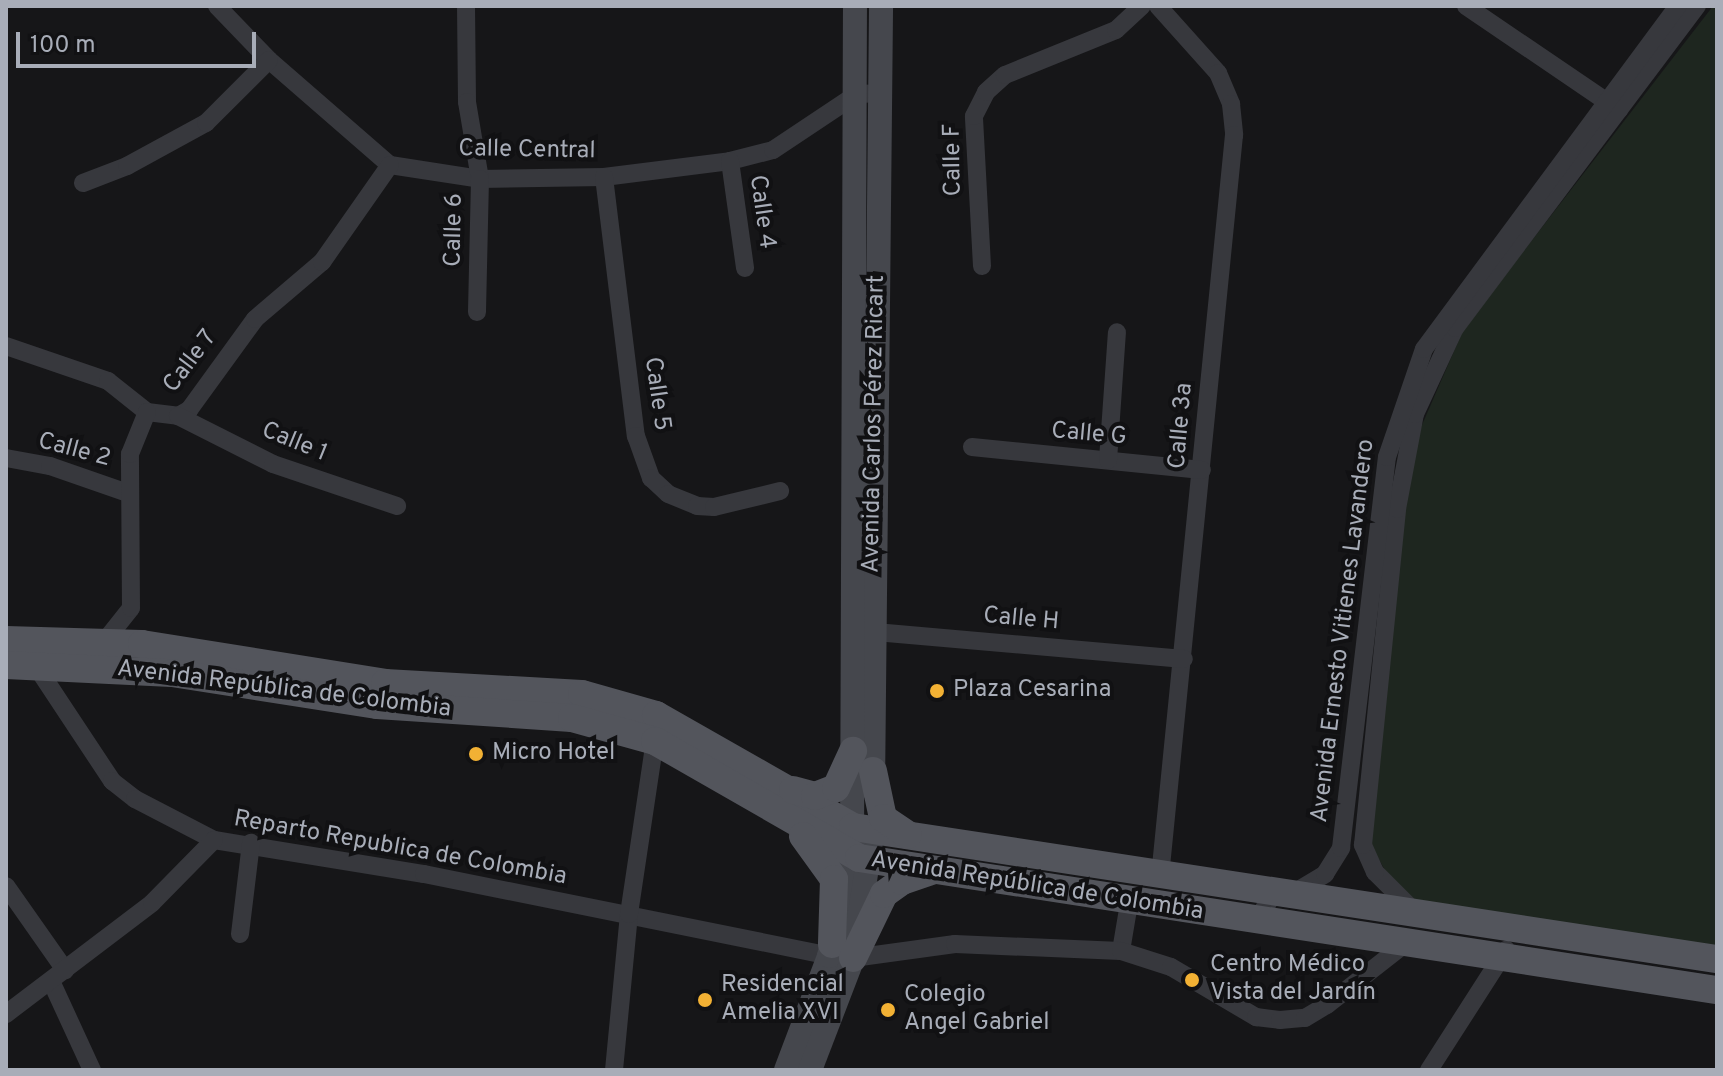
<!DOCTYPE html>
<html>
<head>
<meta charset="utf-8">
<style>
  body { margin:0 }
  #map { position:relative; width:1723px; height:1076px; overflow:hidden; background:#161618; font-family:Overpass,sans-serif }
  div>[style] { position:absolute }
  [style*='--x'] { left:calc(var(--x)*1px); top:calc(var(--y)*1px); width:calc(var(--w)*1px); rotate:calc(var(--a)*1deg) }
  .green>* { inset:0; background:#1e261f }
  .minor>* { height:18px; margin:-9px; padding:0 9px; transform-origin:9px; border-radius:9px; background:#37383d }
  .secondary>* { height:24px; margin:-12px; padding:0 12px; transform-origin:12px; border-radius:12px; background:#45474d }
  .primary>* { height:28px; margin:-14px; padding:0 14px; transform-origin:14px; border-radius:14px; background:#53555c }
  .dots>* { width:22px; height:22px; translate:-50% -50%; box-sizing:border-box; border:4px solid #111113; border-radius:50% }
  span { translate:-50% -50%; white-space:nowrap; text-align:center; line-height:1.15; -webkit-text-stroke:8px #111113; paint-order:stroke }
  .street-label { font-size:24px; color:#a8adb8 }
  .poi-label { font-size:24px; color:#a8adb8 }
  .left { translate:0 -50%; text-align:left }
  .frame { position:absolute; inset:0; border:8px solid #a8adb8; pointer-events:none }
  .scale { position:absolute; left:16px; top:32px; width:240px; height:36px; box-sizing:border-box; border:4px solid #a8adb8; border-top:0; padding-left:10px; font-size:24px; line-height:28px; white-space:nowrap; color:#a8adb8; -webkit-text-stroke:6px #111113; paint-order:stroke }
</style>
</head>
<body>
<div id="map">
  <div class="green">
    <i style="clip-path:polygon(1713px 6px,1717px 6px,1717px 951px,1419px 905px,1393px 884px,1370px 844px,1383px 651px,1415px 441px,1464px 328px)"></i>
  </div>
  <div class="minor">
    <i style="--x:217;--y:6;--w:75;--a:46.1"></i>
    <i style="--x:269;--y:60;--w:160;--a:41"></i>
    <i style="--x:390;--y:165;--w:91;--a:8.8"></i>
    <i style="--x:480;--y:179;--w:124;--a:-0.9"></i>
    <i style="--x:604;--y:177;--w:127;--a:-7.2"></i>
    <i style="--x:730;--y:161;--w:44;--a:-14.3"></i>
    <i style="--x:773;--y:150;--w:101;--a:-33.7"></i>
    <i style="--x:857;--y:94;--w:23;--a:-2"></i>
    <i style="--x:466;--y:6;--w:96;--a:89.4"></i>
    <i style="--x:467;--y:102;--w:78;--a:80.4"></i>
    <i style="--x:480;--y:179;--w:133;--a:91.3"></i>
    <i style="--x:1158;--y:6;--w:90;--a:48.2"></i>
    <i style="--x:1218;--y:73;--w:34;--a:67"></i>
    <i style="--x:1231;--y:104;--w:31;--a:84"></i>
    <i style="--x:1234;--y:135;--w:745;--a:95.7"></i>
    <i style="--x:1466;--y:6;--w:185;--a:34.2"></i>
    <i style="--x:730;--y:161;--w:108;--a:82"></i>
    <i style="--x:604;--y:177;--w:261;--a:83"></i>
    <i style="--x:636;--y:436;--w:45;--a:70.3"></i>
    <i style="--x:651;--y:478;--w:23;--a:43"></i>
    <i style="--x:668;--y:494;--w:31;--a:22"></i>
    <i style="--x:697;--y:506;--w:17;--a:3"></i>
    <i style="--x:714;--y:507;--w:68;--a:-13.6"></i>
    <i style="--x:83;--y:183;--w:47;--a:-21.1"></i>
    <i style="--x:127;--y:166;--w:90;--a:-28.6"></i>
    <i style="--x:206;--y:123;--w:89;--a:-45"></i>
    <i style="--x:982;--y:266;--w:150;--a:-93.1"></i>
    <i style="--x:974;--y:116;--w:27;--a:-63"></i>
    <i style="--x:986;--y:92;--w:25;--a:-42"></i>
    <i style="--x:1005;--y:75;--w:120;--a:-22.1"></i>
    <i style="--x:1116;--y:30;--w:35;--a:-43"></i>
    <i style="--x:6;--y:346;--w:108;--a:18.9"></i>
    <i style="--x:108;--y:381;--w:50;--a:38.5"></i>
    <i style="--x:147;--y:412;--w:31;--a:7"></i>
    <i style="--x:178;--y:416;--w:13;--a:-29"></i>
    <i style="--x:189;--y:410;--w:112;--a:-54"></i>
    <i style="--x:255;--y:319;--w:88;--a:-40.4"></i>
    <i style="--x:322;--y:262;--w:118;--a:-55"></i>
    <i style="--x:178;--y:416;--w:106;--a:26.8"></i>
    <i style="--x:273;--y:464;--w:131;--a:18.7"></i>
    <i style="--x:972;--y:447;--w:231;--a:5.7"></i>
    <i style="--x:6;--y:458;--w:45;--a:10.3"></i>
    <i style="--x:50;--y:466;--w:83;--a:19.1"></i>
    <i style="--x:1108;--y:460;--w:128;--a:-86"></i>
    <i style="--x:864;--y:631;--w:321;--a:5"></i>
    <i style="--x:104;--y:642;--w:43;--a:-51.5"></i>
    <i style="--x:131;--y:608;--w:154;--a:-90.4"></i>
    <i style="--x:130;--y:454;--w:45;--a:-68"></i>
    <i style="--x:36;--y:666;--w:138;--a:56.5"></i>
    <i style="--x:112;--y:781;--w:29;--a:38"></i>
    <i style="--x:135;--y:799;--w:89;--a:27.4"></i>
    <i style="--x:214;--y:840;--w:213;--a:9.2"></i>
    <i style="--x:424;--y:874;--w:413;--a:11.4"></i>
    <i style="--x:6;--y:886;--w:103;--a:54.9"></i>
    <i style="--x:1413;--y:910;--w:54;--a:-135"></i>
    <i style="--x:1375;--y:872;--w:30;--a:-114"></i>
    <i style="--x:1363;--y:845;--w:338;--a:-84.2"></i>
    <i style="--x:1397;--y:509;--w:97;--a:-79.3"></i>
    <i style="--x:1415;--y:414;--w:95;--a:-65.1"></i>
    <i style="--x:1455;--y:328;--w:403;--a:-53.1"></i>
    <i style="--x:1255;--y:922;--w:34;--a:-56"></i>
    <i style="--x:1274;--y:894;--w:18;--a:0"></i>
    <i style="--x:1292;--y:894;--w:39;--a:-31"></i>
    <i style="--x:1325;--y:874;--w:31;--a:-58"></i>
    <i style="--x:1341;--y:848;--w:394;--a:-83.3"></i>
    <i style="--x:1387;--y:457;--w:114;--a:-71.1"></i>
    <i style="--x:1424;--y:349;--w:427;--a:-53.5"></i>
    <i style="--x:240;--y:934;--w:92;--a:-83.1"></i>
    <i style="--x:1121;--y:951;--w:49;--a:-80.5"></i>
    <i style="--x:853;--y:958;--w:103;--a:-7.8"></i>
    <i style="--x:955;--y:944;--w:166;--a:2.4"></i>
    <i style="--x:1121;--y:951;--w:52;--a:17.7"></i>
    <i style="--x:1171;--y:967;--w:99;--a:30.5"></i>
    <i style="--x:1256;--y:1017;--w:24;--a:7"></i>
    <i style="--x:1280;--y:1020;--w:25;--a:-5"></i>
    <i style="--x:1305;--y:1018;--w:26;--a:-31"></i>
    <i style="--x:1327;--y:1005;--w:105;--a:-38.1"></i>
    <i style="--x:51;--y:981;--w:98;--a:65.3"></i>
    <i style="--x:6;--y:1014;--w:183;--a:-37.2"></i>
    <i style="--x:152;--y:903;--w:88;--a:-45.5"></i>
    <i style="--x:614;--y:1070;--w:157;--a:-84.5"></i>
    <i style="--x:629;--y:914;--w:175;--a:-81.5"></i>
    <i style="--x:1429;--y:1070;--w:143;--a:-57.3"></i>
  </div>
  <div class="secondary">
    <i style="--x:873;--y:789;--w:783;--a:-89.41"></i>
    <i style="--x:786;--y:1070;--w:122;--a:-69.3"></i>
    <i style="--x:829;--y:956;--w:103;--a:-77"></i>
    <i style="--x:852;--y:856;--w:850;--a:-89.8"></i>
    <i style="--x:810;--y:1070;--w:120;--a:-69"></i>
    <i style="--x:853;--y:958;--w:117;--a:-81.2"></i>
  </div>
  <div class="primary">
    <i style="--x:6;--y:640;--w:136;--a:1.7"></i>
    <i style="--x:142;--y:644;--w:246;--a:9.1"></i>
    <i style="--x:385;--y:683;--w:197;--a:3.2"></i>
    <i style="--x:582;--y:694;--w:77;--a:15.8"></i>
    <i style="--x:656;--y:715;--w:227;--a:29.6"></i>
    <i style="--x:853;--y:827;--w:874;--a:8.69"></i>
    <i style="--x:6;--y:665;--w:166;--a:2.8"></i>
    <i style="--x:172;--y:673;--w:207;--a:8.9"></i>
    <i style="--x:377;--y:705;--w:195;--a:3.8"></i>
    <i style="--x:572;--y:718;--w:86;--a:15.5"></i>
    <i style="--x:655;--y:741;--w:235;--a:29.8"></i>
    <i style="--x:859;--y:858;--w:868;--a:8.75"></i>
    <i style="--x:873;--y:771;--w:48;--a:78"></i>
    <i style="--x:883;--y:818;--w:30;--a:34"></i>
    <i style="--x:793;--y:790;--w:23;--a:15"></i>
    <i style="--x:815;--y:796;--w:22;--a:-21"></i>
    <i style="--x:836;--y:788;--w:41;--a:-65.3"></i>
    <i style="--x:803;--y:836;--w:53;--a:54.2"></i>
    <i style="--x:834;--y:879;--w:65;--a:91.8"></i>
    <i style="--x:853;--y:958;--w:71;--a:-64.2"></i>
    <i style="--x:884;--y:894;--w:22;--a:-36"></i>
    <i style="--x:902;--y:881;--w:34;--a:-19"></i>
  </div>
  <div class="dots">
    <i style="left:937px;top:691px;background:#f2b134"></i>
    <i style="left:476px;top:754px;background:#f2b134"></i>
    <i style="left:1192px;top:980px;background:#f2b134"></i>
    <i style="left:705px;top:1000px;background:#f2b134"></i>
    <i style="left:888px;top:1010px;background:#f2b134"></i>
  </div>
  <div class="street-label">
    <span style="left:527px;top:151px;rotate:1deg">Calle Central</span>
    <span style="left:954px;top:160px;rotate:-91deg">Calle F</span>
    <span style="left:761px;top:212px;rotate:82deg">Calle 4</span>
    <span style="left:455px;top:230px;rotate:-89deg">Calle 6</span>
    <span style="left:191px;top:362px;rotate:-53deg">Calle 7</span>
    <span style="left:656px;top:394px;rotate:82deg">Calle 5</span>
    <span style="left:875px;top:424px;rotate:-89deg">Avenida Carlos Pérez Ricart</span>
    <span style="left:1182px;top:426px;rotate:-85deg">Calle 3a</span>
    <span style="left:1089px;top:435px;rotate:5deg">Calle G</span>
    <span style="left:294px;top:443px;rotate:22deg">Calle 1</span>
    <span style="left:74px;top:451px;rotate:15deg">Calle 2</span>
    <span style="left:1021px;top:620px;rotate:5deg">Calle H</span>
    <span style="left:1344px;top:631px;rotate:-83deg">Avenida Ernesto Vitienes Lavandero</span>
    <span style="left:284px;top:690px;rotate:7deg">Avenida República de Colombia</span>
    <span style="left:400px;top:849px;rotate:10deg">Reparto Republica de Colombia</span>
    <span style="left:1037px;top:887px;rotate:9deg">Avenida República de Colombia</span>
  </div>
  <div class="poi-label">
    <span class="left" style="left:953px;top:691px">Plaza Cesarina</span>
    <span class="left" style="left:492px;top:754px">Micro Hotel</span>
    <span class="left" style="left:1210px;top:980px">Centro Médico<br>Vista del Jardín</span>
    <span class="left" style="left:721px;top:1000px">Residencial<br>Amelia XVI</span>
    <span class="left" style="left:904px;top:1010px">Colegio<br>Angel Gabriel</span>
  </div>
  <div class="frame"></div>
  <div class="scale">100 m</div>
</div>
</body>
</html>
